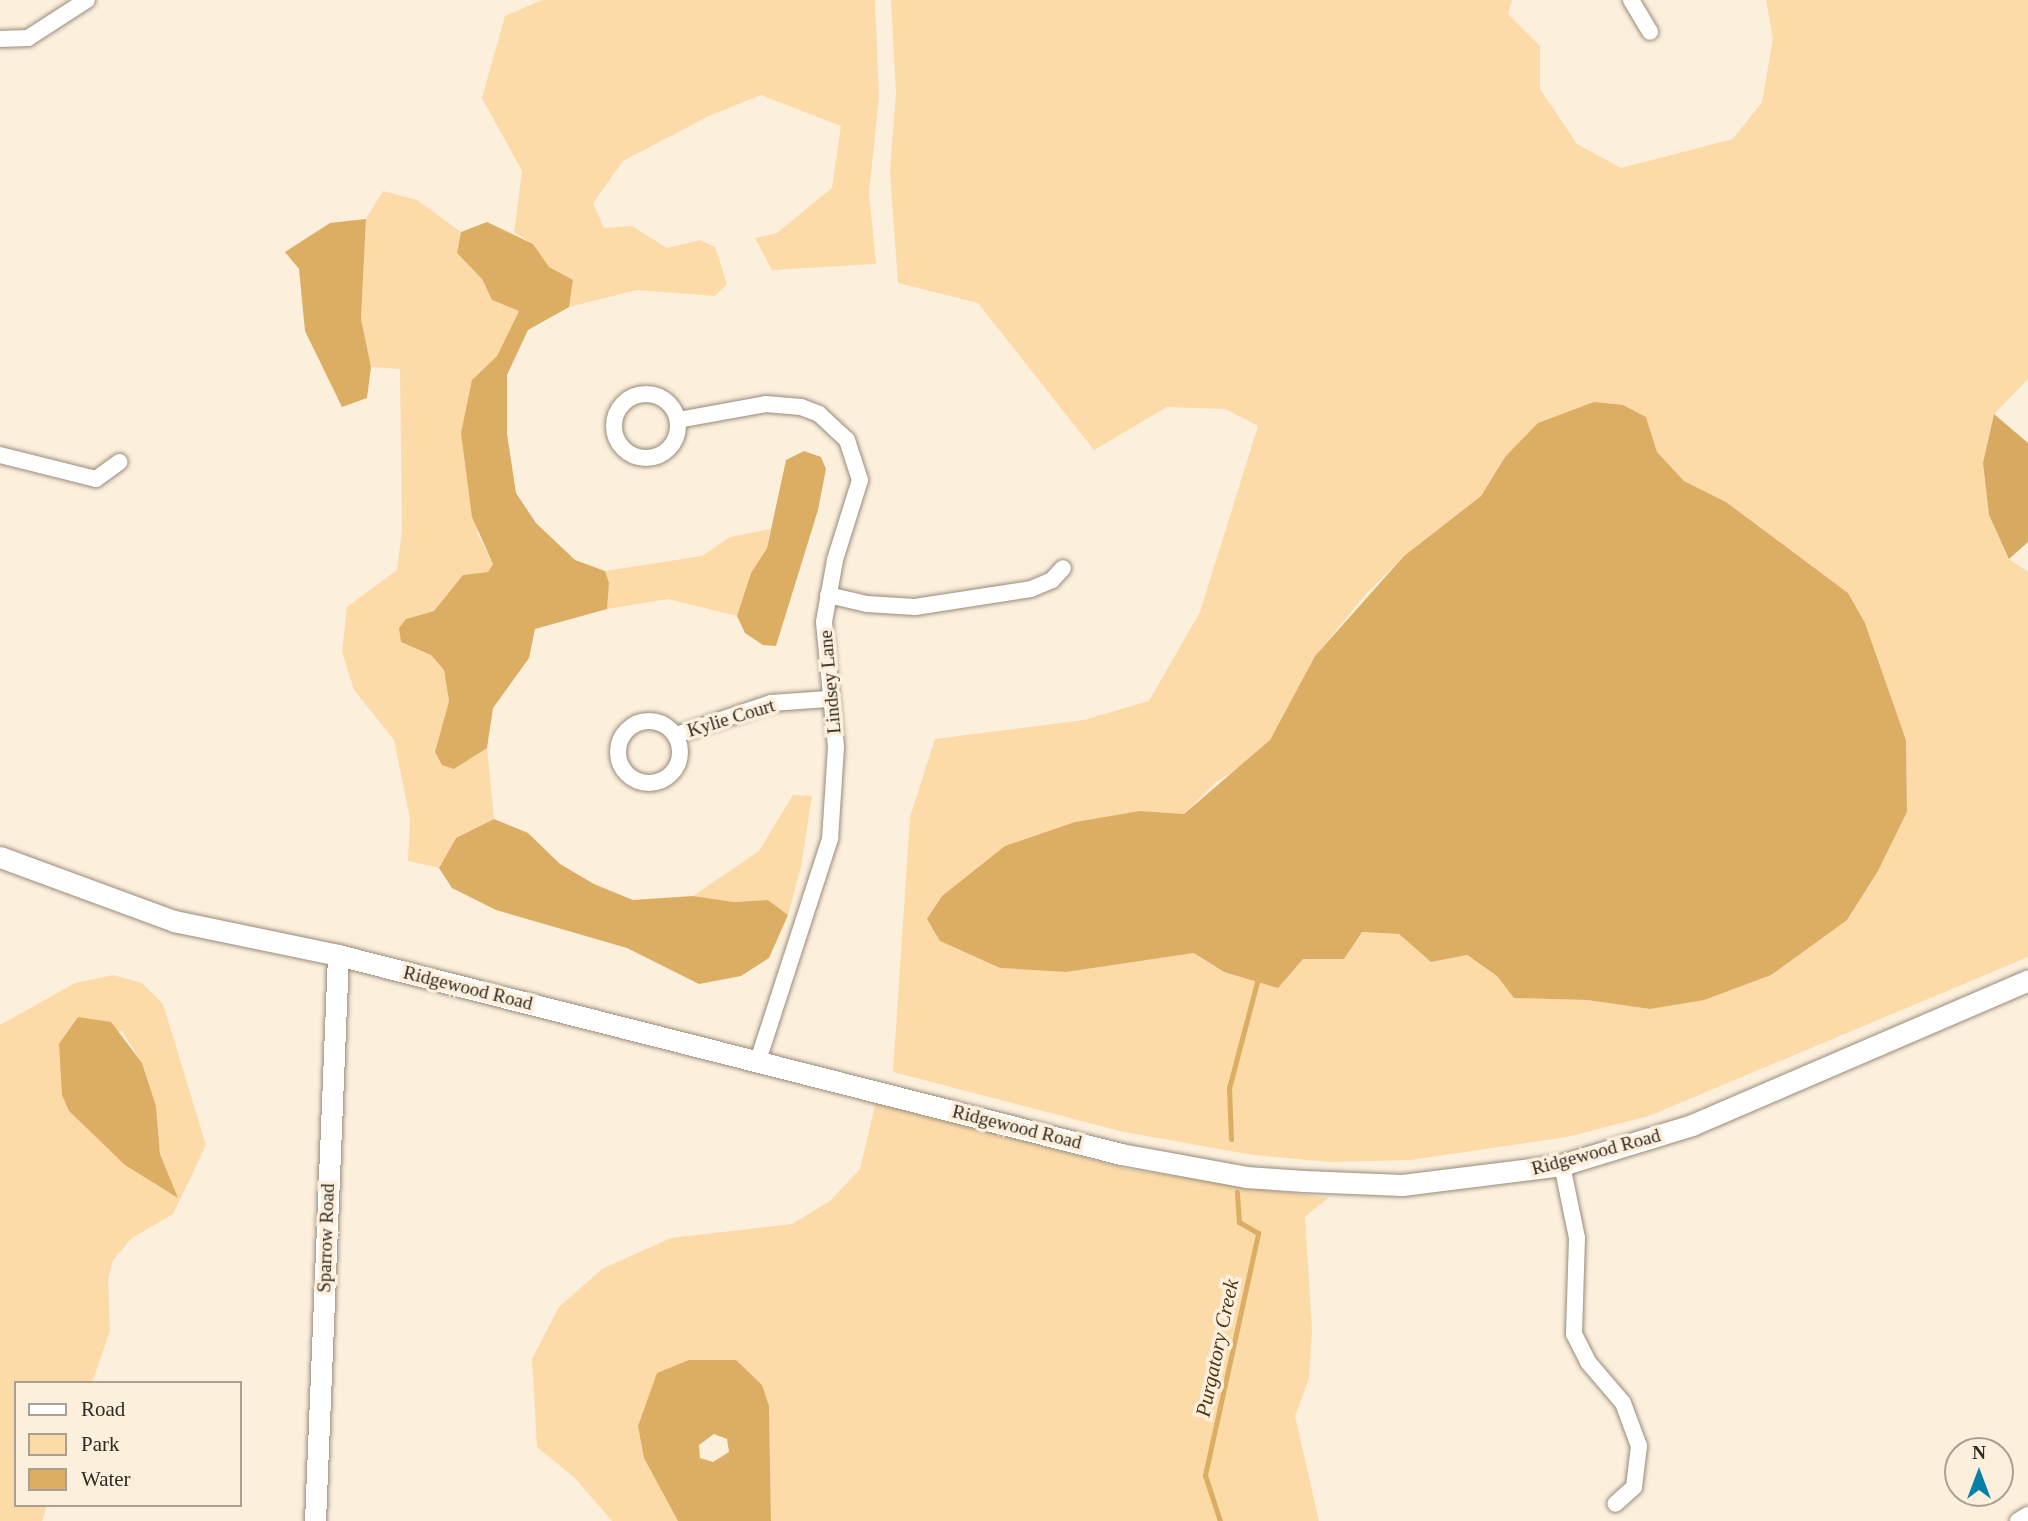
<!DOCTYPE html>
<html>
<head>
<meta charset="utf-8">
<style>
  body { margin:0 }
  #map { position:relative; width:2028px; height:1521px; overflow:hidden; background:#fcefdc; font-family:Georgia,serif }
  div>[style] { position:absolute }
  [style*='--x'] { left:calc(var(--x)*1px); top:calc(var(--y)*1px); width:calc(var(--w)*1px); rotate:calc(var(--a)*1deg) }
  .green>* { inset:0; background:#fcdba9 }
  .forest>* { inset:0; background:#d8aa61 }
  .water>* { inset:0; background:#dbae64 }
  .stream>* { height:5px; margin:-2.5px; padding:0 2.5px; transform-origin:2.5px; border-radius:2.5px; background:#dbae64 }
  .roads { filter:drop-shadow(0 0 2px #978c7a) drop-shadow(0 0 2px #978c7a) }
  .street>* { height:16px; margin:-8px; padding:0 8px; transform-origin:8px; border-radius:8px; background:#fff }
  .street>.ring { margin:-8px; padding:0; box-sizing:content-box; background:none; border:16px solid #fff; border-radius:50% }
  .secondary>* { height:21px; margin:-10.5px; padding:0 10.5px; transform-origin:10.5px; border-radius:10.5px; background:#fff }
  span { translate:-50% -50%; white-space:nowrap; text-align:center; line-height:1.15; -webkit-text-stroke:7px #fcefdc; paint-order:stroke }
  .street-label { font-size:19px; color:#2f2a23 }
  .water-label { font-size:21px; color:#4a3717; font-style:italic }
  .legend { position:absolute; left:14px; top:1381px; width:228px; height:126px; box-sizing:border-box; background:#fcefdc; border:2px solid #aaa092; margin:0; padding:9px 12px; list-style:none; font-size:21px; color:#2f2a23 }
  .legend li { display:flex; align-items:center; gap:14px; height:35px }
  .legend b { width:35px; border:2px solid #aaa092 }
  .north { position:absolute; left:1944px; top:1437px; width:70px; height:70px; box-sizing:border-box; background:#fcefdc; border:2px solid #aaa092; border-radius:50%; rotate:0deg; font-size:19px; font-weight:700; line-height:28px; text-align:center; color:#2f2a23 }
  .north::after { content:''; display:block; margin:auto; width:24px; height:32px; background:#0881a7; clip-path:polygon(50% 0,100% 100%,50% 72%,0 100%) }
</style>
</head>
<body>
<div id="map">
  <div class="green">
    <i style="clip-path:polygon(542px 0,875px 0,879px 97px,869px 193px,876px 264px,772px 270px,755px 238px,777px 233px,832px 188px,841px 126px,761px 95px,709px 116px,623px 161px,593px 203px,604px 228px,632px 226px,667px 248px,700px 240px,715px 247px,727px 284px,715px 296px,637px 290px,569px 307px,573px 280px,548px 267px,533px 244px,514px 232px,522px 171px,482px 98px,505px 16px)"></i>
    <i style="clip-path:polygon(evenodd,891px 0,1512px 0,1508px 14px,1540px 46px,1540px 89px,1577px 144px,1621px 168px,1733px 139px,1762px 102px,1773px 39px,1766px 0,2028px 0,2028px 379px,1994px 414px,1983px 463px,1989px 515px,2009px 559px,2028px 572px,2028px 957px,1649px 1116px,1567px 1137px,1411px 1160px,1331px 1162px,1253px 1155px,1124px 1132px,893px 1072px,910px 817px,935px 739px,1084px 720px,1149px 701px,1200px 612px,1258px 426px,1225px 409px,1167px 407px,1094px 450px,978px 303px,898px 283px,890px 171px,896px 94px,891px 0,1646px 417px,1657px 452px,1684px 481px,1726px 502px,1848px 593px,1865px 623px,1906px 740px,1907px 812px,1878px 871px,1847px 920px,1651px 1009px,1587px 1000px,1514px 998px,1497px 976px,1466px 955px,1431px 962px,1399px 934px,1361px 932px,1344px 959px,1303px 959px,1224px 972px,1194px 953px,1066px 972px,1000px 968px,940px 941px,1140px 811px,1184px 814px,1216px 782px,1239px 768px,1270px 740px,1315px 656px,1366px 594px,1404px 556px,1481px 496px,1505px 457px,1646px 417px)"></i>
    <i style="clip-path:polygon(383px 191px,417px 200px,461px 232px,457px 253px,482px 279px,492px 300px,519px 311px,497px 356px,472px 380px,477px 533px,493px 564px,488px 572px,463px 575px,434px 611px,406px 619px,401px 642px,431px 655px,444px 670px,449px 701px,435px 752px,454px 769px,487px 748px,494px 819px,456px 838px,439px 868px,408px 861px,410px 819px,394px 740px,354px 690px,342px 652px,347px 607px,397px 570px,402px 531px,400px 369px,371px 367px,361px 319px,366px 219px)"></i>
    <i style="clip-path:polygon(770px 529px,767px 548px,751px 573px,737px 616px,668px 599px,607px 609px,605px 571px,702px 556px,730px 537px)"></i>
    <i style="clip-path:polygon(793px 795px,812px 796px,801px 867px,788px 915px,768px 900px,734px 902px,693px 896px,759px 851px)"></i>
    <i style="clip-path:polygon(evenodd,113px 975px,142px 983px,163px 1004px,206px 1145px,173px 1214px,132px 1238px,113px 1260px,108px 1280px,110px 1331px,92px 1383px,16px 1383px,16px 1505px,47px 1505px,42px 1521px,0 1521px,0 1025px,75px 983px,113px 975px,122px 1031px,142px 1063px,156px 1106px,160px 1154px,177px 1197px,59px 1044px,122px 1031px)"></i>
    <i style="clip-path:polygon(876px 1101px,1127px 1169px,1328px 1198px,1305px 1217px,1312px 1329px,1309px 1379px,1295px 1416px,1319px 1521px,771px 1521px,769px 1406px,735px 1360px,671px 1507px,678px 1521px,612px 1521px,575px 1478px,537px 1447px,532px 1359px,559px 1307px,602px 1269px,671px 1238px,792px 1224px,830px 1201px,860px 1169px)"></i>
  </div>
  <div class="forest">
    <i style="clip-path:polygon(1994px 414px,2028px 443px,2028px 542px,2009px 559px,1989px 515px,1983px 463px)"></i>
  </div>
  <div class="water">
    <i style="clip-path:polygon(366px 219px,361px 319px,371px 367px,367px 398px,342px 407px,305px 331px,299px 269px,285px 252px,330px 223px)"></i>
    <i style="clip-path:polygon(487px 222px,533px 244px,549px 267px,573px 280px,569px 307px,528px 330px,507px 375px,507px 434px,516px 493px,536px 523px,575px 560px,605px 571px,609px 583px,607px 609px,535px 629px,529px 658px,493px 708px,487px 748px,454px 769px,442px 765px,435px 752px,449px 701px,444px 670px,431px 655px,401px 642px,399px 628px,406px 619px,434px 611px,463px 575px,488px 572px,493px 564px,472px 517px,461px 433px,472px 380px,497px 356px,519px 311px,492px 300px,482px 279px,457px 253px,461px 232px)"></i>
    <i style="clip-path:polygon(1594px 402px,1623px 405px,1646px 417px,1657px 452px,1684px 481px,1726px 502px,1848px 593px,1865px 623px,1906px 740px,1907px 812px,1878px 871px,1847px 920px,1771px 975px,1704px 1000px,1650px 1009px,1587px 1000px,1514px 998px,1497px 976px,1467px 955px,1431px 962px,1399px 934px,1362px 932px,1344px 959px,1303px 959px,1278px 988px,1224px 972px,1194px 953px,1066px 972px,1000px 968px,940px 941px,927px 919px,942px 896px,1005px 846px,1075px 822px,1140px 811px,1184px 814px,1270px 740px,1315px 656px,1404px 556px,1481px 496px,1505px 457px,1538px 423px)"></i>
    <i style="clip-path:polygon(804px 451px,821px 457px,826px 469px,818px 510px,776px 646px,763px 645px,745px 633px,737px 616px,751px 573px,767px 548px,786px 460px)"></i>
    <i style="clip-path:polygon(494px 819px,528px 833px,560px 864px,594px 884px,633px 900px,693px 896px,734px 902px,768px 900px,788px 915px,769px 958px,741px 976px,699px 984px,627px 948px,496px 910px,452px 888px,439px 868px,456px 838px)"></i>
    <i style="clip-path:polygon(78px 1017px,111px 1022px,142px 1063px,156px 1106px,160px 1154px,178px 1198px,125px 1165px,69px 1111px,62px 1095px,59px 1044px)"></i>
    <i style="clip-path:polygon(evenodd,689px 1360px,736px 1360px,762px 1385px,769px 1406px,771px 1521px,678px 1521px,644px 1458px,638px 1426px,657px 1373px,689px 1360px,714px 1434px,727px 1439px,729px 1452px,713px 1462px,700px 1458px,699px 1445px,714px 1434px)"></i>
  </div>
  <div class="stream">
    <i style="--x:1231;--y:1139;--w:51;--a:-92.2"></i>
    <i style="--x:1229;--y:1088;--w:110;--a:-75.2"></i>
    <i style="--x:1220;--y:1521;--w:48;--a:-108.1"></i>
    <i style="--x:1205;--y:1475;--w:248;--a:-77.6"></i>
    <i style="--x:1258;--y:1233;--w:22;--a:-150"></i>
    <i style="--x:1239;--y:1222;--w:30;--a:-94"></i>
  </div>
  <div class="roads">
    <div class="street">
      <i style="--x:1631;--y:0;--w:37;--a:59"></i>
      <i style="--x:0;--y:39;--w:28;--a:-2"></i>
      <i style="--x:28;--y:38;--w:70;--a:-32.8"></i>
      <i class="ring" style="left:614px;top:394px;width:48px;height:48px"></i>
      <i style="--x:678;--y:420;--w:89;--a:-10.3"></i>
      <i style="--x:766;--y:404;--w:35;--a:5"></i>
      <i style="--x:801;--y:407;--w:19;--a:21"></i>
      <i style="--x:819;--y:414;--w:38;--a:43"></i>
      <i style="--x:847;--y:440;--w:42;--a:72"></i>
      <i style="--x:860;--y:480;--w:84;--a:107.4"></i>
      <i style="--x:835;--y:560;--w:63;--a:100.1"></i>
      <i style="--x:824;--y:622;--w:126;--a:84.5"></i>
      <i style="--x:836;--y:747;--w:92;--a:93.7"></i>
      <i style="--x:830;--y:839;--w:232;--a:108"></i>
      <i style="--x:0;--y:455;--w:99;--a:14"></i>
      <i style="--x:96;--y:479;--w:29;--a:-36"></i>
      <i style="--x:828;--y:595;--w:40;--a:13"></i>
      <i style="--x:867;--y:604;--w:48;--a:3.6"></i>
      <i style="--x:915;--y:607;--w:117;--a:-8.8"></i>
      <i style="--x:1031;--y:589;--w:23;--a:-23"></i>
      <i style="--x:1052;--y:580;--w:16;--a:-47"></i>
      <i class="ring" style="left:618px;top:721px;width:46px;height:46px"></i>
      <i style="--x:676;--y:735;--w:100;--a:-18.6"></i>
      <i style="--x:771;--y:703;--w:57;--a:-4"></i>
      <i style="--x:1562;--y:1165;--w:75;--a:78.4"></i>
      <i style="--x:1577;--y:1238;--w:96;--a:91.8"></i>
      <i style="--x:1574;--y:1334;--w:31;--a:63"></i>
      <i style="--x:1588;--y:1362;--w:54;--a:49.5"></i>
      <i style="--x:1623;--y:1403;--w:46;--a:69.6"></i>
      <i style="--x:1639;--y:1446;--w:41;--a:97"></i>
      <i style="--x:1634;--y:1487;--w:25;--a:138"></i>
      <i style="--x:2018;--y:1521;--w:12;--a:-31"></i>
    </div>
    <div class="secondary">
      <i style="--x:0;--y:857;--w:185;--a:20.2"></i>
      <i style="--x:174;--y:921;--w:167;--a:11.7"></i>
      <i style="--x:338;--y:955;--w:808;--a:14.26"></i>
      <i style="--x:1121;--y:1154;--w:127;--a:10.4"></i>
      <i style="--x:1246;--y:1177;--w:58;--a:3.9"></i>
      <i style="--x:1304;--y:1181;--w:98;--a:2.3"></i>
      <i style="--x:1402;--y:1185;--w:161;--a:-7.1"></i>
      <i style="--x:1562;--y:1165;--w:136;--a:-17.1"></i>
      <i style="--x:1692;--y:1125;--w:366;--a:-23.3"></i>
      <i style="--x:315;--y:1521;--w:566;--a:-87.67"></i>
    </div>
  </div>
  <div class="street-label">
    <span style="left:830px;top:682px;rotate:-95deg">Lindsey Lane</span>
    <span style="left:731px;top:718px;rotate:-17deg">Kylie Court</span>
    <span style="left:468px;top:988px;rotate:14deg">Ridgewood Road</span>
    <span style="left:1017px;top:1127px;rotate:14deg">Ridgewood Road</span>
    <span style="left:1596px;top:1152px;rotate:-15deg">Ridgewood Road</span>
    <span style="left:326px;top:1238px;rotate:-88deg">Sparrow Road</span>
  </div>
  <div class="water-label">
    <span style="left:1217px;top:1348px;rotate:-78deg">Purgatory Creek</span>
  </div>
  <ul class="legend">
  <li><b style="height:9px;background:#fff"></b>Road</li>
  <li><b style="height:19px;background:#fcdba9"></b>Park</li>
  <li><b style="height:19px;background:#dbae64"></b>Water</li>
  </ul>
  <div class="north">N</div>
</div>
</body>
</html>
